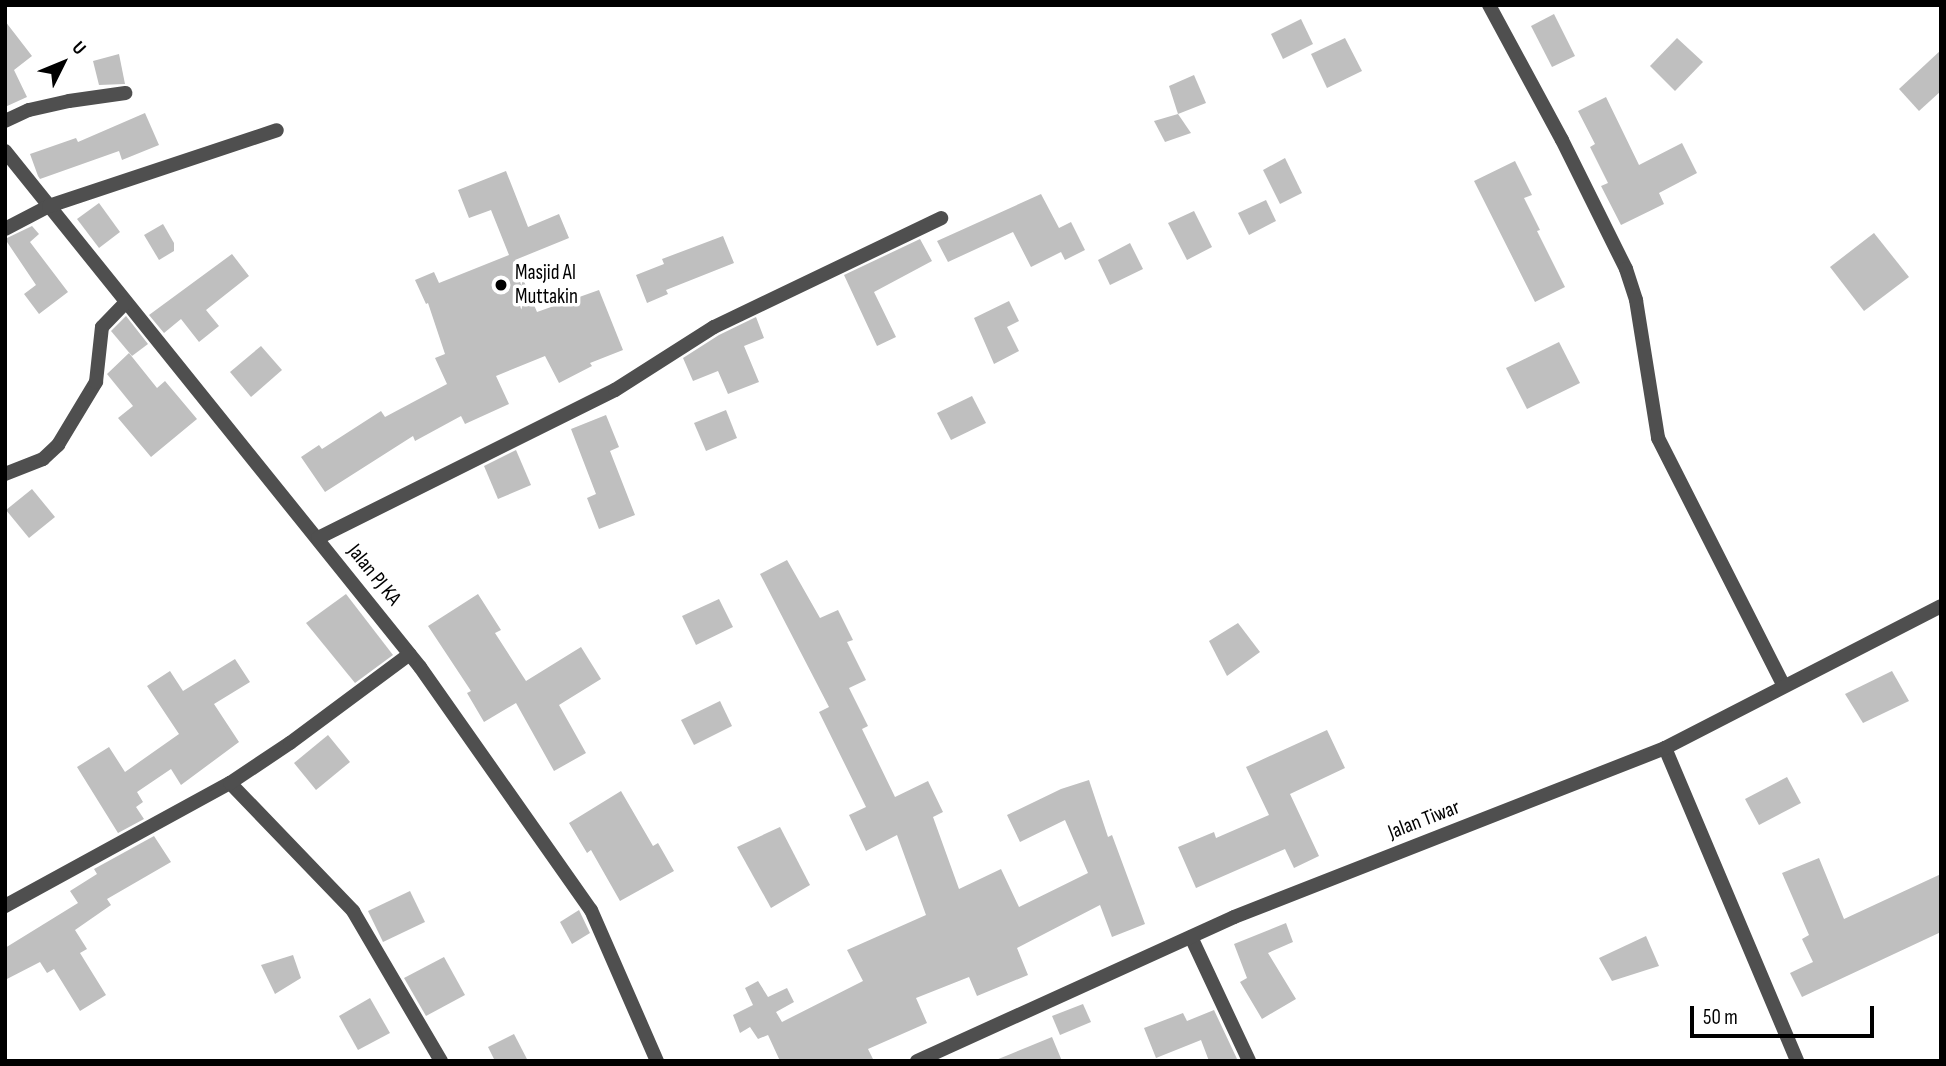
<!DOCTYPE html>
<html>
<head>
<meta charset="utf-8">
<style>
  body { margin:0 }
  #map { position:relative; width:1946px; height:1066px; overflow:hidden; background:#fff; font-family:"Sofia Sans Condensed",sans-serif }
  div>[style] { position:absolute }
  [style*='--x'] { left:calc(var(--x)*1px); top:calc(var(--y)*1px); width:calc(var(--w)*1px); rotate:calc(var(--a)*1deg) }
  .building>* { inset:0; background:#bfbfbf }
  .minor>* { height:14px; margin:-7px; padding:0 7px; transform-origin:7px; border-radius:7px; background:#4f4f4f }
  .dots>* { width:19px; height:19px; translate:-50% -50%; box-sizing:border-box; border:4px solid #fff; border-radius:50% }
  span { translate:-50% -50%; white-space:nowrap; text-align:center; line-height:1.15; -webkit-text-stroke:7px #fff; paint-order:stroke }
  .poi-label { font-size:21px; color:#000 }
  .left { translate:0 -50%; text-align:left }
  .street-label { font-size:21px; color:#000 }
  .frame { position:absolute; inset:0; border:7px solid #000; pointer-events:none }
  .north { position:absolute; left:28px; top:28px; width:70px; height:70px; -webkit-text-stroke:5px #fff; paint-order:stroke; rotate:47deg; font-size:19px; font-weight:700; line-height:28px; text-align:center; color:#000 }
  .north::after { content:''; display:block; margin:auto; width:24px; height:32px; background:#000; clip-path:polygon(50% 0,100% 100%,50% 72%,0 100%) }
  .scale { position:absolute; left:1690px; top:1006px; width:184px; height:32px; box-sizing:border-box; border:4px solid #000; border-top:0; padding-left:9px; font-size:21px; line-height:24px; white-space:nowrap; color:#000; -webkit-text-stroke:5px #fff; paint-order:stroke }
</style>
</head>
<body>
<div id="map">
  <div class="building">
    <i style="clip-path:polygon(1554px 14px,1575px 56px,1552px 67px,1531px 26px)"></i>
    <i style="clip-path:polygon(1301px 19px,1313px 44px,1283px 59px,1271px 34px)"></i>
    <i style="clip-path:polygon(5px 21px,32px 56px,14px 70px,27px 97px,5px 107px)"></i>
    <i style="clip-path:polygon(1345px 38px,1362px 71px,1327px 88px,1311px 54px)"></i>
    <i style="clip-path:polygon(1677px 38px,1703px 62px,1675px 91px,1650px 66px)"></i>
    <i style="clip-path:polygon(1941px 50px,1941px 91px,1919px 111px,1899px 89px)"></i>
    <i style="clip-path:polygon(119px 54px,125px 84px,99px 85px,93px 61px)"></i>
    <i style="clip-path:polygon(1194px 75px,1206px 103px,1178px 114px,1169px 86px)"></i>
    <i style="clip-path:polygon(1606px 97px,1639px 165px,1682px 143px,1697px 173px,1659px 193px,1664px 204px,1621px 225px,1601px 186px,1608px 183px,1590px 147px,1595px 144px,1578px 111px)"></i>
    <i style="clip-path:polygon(145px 113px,159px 145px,122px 160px,119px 151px,40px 179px,38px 176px,30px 154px,76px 138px,78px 142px)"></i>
    <i style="clip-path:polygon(1178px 114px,1191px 133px,1165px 142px,1154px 121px)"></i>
    <i style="clip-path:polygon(1285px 158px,1302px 193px,1280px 204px,1263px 170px)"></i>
    <i style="clip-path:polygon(1515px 161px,1532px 195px,1524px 198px,1540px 230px,1537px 231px,1565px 287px,1535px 302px,1474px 181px)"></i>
    <i style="clip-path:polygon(506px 171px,528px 227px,559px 214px,569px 238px,515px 260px,537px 312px,599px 290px,623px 350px,590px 363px,592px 366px,559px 383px,545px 356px,496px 376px,509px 404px,465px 424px,461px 416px,415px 441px,413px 436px,325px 492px,301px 457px,319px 445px,322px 449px,381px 411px,385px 417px,447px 384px,435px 358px,445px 354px,428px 303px,426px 304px,415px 280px,434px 272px,439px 283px,509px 255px,491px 210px,469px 218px,458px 190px)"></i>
    <i style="clip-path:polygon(1041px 194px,1059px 228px,1071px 222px,1085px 250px,1065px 260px,1061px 252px,1031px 267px,1013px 232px,948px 262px,937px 241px)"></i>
    <i style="clip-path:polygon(1266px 200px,1276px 221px,1249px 235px,1238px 213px)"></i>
    <i style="clip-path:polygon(99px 203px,120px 232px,99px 248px,77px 219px)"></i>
    <i style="clip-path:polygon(1194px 211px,1212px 247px,1187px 260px,1168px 223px)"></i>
    <i style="clip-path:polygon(163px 224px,174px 243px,174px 251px,159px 260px,144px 235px)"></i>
    <i style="clip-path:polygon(32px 226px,39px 234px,30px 242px,68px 292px,39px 314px,24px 294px,36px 285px,5px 239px)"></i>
    <i style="clip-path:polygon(1874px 233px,1909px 277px,1864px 311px,1830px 267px)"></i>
    <i style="clip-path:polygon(723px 236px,734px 263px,666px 290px,668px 294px,647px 303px,636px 275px,664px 264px,662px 259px)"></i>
    <i style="clip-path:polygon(920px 239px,932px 261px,874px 292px,896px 337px,877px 346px,844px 275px)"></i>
    <i style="clip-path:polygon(1130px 243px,1143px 269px,1110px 285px,1098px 260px)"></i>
    <i style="clip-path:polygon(232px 254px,249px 276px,206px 310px,219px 326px,199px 342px,181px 319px,164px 333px,149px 315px)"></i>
    <i style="clip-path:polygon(1009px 301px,1019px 321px,1007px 327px,1019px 351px,994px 364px,974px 318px)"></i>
    <i style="clip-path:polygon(126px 316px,148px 344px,132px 356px,111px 331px)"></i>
    <i style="clip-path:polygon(756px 317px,764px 338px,744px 346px,759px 382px,728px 394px,718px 371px,693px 381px,683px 358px,719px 335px)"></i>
    <i style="clip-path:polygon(1559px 342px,1580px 383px,1527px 409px,1506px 368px)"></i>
    <i style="clip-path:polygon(261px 346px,282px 370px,251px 397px,230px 372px)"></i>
    <i style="clip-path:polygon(129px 353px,157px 388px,165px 381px,197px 419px,151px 457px,118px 418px,133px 406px,107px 374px)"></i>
    <i style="clip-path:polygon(972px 396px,986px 423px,951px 440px,937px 413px)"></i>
    <i style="clip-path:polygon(726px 410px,737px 438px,706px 451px,694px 423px)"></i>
    <i style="clip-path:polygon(606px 415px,619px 447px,610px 451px,635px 515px,599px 529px,587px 498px,596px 494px,571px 429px)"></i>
    <i style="clip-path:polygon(516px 450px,531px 485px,498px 499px,484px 466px)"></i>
    <i style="clip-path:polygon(32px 489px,55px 517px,29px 538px,6px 510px)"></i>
    <i style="clip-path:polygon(787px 560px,820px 618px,838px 610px,853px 640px,847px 642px,866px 680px,849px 688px,868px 726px,862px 729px,895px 797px,928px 781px,943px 812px,933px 817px,959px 889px,1001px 869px,1019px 907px,1088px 873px,1065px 820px,1020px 842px,1007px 815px,1061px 789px,1089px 780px,1108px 837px,1112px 835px,1145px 924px,1112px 937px,1100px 905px,1017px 948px,1028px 975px,977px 996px,969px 977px,916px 998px,927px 1023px,868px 1049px,874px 1061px,780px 1061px,768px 1035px,758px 1039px,750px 1027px,740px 1033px,733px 1015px,753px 1005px,745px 988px,758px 981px,768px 997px,787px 988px,794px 1002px,776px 1012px,782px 1022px,863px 981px,847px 950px,926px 915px,897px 835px,866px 851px,849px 815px,866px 807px,819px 712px,829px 707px,760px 574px)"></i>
    <i style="clip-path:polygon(346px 594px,393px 655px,355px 683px,306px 623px)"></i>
    <i style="clip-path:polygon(478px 594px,501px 630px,495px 633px,526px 681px,581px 647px,601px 679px,559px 705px,586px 753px,554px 771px,516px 703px,484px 722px,467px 693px,471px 691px,428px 626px)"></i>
    <i style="clip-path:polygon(719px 599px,733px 627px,696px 645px,682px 616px)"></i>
    <i style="clip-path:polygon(1238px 623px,1260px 652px,1227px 676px,1209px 641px)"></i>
    <i style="clip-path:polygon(235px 659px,250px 682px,214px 704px,239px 742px,181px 785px,171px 769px,137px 792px,143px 802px,136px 807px,144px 819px,118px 833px,77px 767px,109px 747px,125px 772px,179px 734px,147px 686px,170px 671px,183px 691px)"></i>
    <i style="clip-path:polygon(1892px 671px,1909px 701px,1863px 723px,1845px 694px)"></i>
    <i style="clip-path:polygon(720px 701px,732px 726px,694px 745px,681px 720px)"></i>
    <i style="clip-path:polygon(1327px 730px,1345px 768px,1290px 794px,1319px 856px,1294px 868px,1285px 849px,1196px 888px,1178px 847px,1214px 832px,1216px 838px,1269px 815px,1246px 767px)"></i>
    <i style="clip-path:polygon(328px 735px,350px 762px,316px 790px,294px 763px)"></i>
    <i style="clip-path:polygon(1787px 777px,1801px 803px,1759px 825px,1745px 799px)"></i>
    <i style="clip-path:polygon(621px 791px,653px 846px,658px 843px,674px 871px,620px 901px,591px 850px,587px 853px,569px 823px)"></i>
    <i style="clip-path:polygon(780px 827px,810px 885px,771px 908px,737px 847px)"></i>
    <i style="clip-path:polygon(154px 836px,171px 862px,107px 899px,111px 905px,75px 930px,87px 949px,80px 953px,106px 995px,80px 1011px,54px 969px,47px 973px,40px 962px,5px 980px,5px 948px,78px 903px,70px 891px,97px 874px,94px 869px)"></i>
    <i style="clip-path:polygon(1819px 858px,1844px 919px,1941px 874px,1941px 932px,1802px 997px,1790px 973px,1813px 962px,1802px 939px,1809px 935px,1782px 873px)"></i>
    <i style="clip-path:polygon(410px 891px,425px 922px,383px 942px,368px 911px)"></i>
    <i style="clip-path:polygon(579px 910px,590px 933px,572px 944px,560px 922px)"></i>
    <i style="clip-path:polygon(1286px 923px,1293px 942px,1268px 953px,1296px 999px,1262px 1019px,1240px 982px,1247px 978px,1234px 944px)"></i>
    <i style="clip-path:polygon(1646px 936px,1659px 966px,1612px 981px,1599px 958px)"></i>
    <i style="clip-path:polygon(293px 955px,301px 978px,275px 994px,261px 965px)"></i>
    <i style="clip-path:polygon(444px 957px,465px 995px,426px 1016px,404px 978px)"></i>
    <i style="clip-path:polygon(370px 998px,390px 1033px,358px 1050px,339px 1016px)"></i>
    <i style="clip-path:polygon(1083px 1004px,1091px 1022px,1060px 1035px,1052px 1016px)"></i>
    <i style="clip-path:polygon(1214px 1010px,1238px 1061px,1209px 1061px,1201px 1040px,1156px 1058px,1144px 1028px,1183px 1013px,1187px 1021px)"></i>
    <i style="clip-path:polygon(514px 1034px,528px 1061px,495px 1061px,488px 1047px)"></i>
    <i style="clip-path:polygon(1052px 1037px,1062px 1061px,996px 1061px,996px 1060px)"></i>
  </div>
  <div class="minor">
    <i style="--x:1489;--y:5;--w:153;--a:61.6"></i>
    <i style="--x:1562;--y:140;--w:144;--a:63.6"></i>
    <i style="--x:1626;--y:269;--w:33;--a:72"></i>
    <i style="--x:1636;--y:300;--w:140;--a:80.9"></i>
    <i style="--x:1658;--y:438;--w:278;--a:63.1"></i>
    <i style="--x:5;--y:121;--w:26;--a:-25"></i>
    <i style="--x:29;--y:110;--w:41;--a:-12.7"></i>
    <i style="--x:69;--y:101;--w:57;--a:-8.1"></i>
    <i style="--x:5;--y:151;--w:662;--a:51.19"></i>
    <i style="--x:420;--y:667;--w:297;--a:54.9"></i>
    <i style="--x:591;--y:910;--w:165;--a:66.4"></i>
    <i style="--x:5;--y:229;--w:50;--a:-27.6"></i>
    <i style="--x:49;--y:206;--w:240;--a:-18.4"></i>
    <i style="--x:5;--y:474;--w:41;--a:-21.5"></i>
    <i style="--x:43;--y:459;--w:21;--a:-43"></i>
    <i style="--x:58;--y:445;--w:74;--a:-58.9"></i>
    <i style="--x:96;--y:382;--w:55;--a:-83.8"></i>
    <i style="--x:102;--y:327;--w:33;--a:-46"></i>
    <i style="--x:318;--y:538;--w:332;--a:-26.5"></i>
    <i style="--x:615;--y:390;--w:117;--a:-32.5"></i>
    <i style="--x:714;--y:327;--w:252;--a:-25.6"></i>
    <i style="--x:1665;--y:748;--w:340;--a:67.1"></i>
    <i style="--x:230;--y:783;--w:178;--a:46.1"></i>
    <i style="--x:353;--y:911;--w:174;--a:59.6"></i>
    <i style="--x:5;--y:906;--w:256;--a:-28.7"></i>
    <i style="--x:230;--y:783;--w:72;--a:-33.7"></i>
    <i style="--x:290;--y:743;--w:149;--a:-36.6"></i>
    <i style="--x:1191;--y:937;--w:137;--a:64.9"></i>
    <i style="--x:917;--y:1061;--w:348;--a:-24.4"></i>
    <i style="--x:1234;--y:917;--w:463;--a:-21.4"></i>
    <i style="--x:1665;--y:748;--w:310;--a:-27.2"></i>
  </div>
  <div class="dots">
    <i style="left:501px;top:285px;background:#000"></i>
  </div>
  <div class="poi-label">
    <span class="left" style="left:515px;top:285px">Masjid Al<br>Muttakin</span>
  </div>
  <div class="street-label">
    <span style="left:374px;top:575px;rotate:51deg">Jalan PJ KA</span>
    <span style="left:1424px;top:820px;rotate:-21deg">Jalan Tiwar</span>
  </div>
  <div class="frame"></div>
  <div class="north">U</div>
  <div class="scale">50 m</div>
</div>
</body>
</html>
